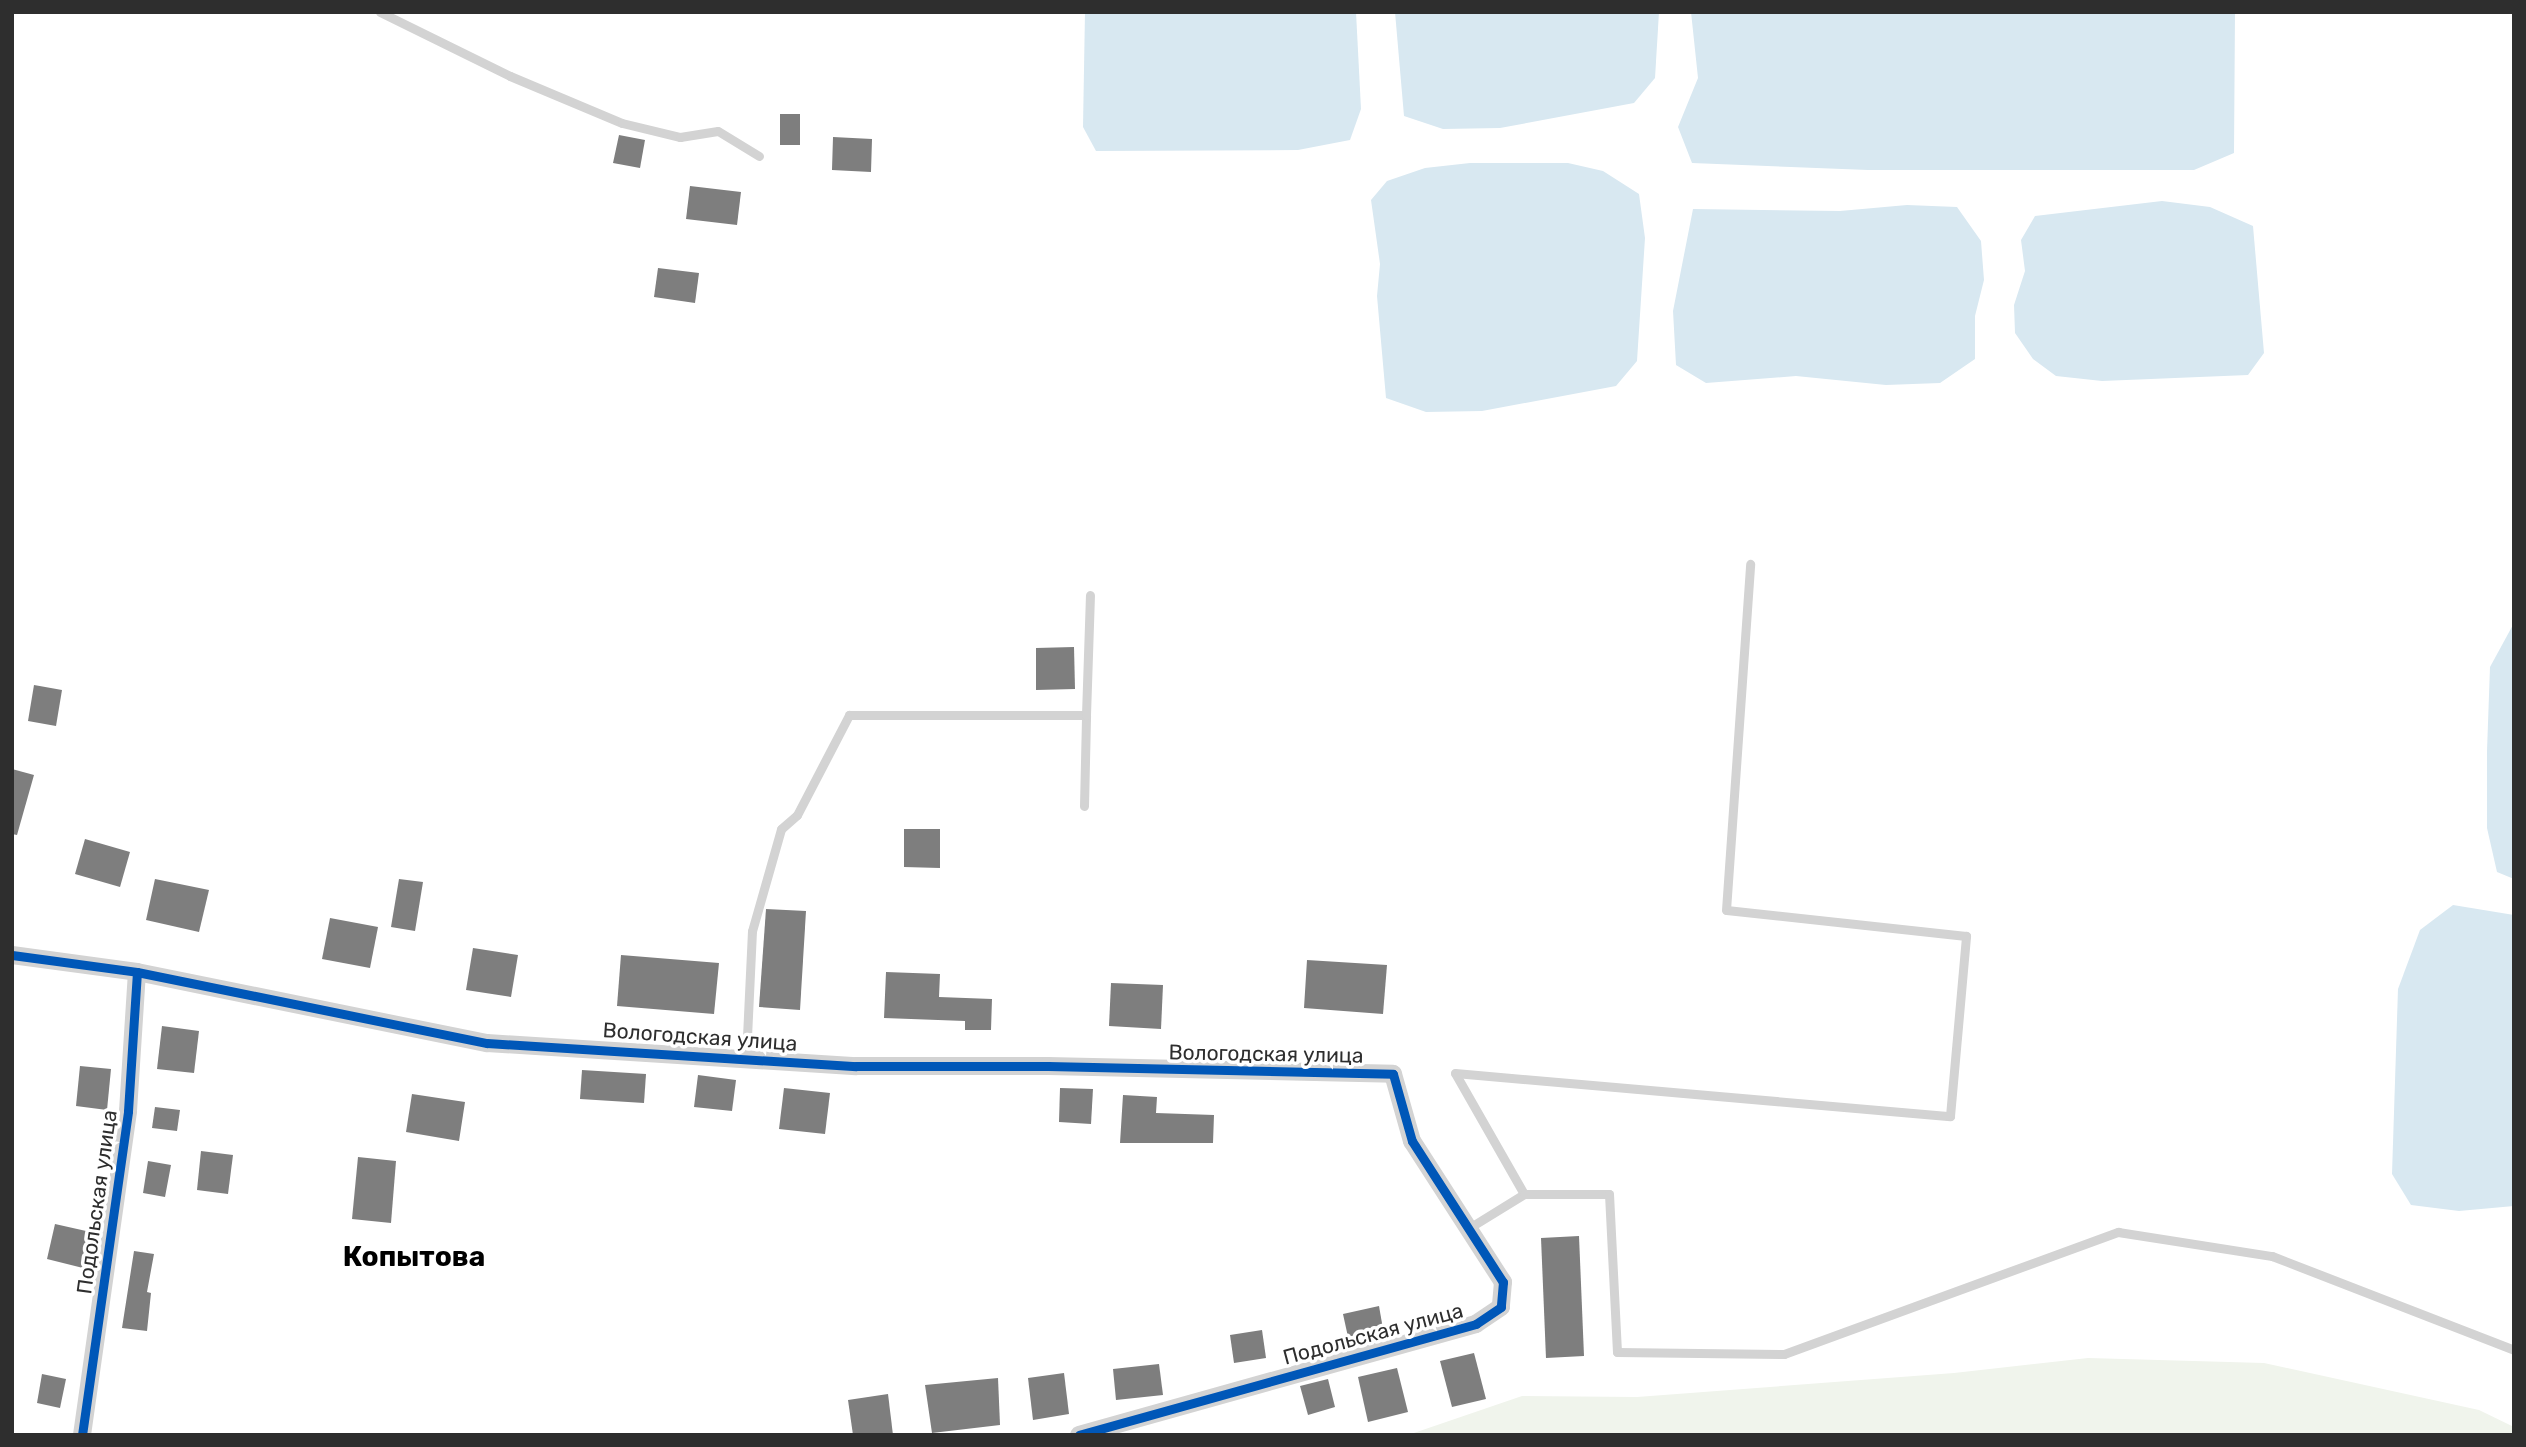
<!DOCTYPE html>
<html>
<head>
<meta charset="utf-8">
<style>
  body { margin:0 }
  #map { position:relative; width:2526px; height:1447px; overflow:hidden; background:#fff; font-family:Rubik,sans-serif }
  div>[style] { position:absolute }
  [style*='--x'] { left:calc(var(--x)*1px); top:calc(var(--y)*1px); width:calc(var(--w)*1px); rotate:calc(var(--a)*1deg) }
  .green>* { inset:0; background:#f0f4ec }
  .water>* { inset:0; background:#d8e8f1 }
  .building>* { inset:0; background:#7e7e7e }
  .lane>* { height:9px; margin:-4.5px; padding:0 4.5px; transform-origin:4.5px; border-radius:4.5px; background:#d3d3d3 }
  .street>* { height:18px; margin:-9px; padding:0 9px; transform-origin:9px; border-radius:9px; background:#d3d3d3 }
  .cycleway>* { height:9px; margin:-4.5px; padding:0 4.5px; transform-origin:4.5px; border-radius:4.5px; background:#0057b8 }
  span { translate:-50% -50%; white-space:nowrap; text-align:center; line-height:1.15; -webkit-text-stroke:7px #fff; paint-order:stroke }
  .street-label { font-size:21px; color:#2e2e2e }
  .district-label { font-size:28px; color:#000; font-weight:700 }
  .frame { position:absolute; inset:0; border:14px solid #2e2e2e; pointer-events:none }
</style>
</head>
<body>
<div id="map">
  <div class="green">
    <i style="clip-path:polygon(2088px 1358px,2264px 1363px,2479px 1410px,2514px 1427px,2514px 1435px,1408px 1435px,1522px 1396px,1637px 1397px,1954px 1373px)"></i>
  </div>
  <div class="water">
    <i style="clip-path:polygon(1085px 12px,1356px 12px,1361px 109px,1350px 140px,1298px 150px,1096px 151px,1083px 127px)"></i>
    <i style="clip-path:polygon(1395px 12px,1659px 12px,1655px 78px,1634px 103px,1500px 128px,1443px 129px,1404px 116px)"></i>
    <i style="clip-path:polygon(1691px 12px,2235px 12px,2234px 153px,2194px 170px,1868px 170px,1692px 163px,1678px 127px,1698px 78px)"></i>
    <i style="clip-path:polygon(1470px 163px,1568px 163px,1603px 171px,1639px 194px,1645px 238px,1637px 361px,1616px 386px,1482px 411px,1426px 412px,1386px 398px,1377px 296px,1380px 264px,1371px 200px,1387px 181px,1425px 168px)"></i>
    <i style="clip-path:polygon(2162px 201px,2210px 207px,2253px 226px,2264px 353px,2248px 375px,2102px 381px,2056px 376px,2033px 359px,2015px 333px,2014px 305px,2025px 271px,2021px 240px,2035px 216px)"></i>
    <i style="clip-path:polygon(1907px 205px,1957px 207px,1981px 241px,1984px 280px,1975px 316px,1975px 359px,1940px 383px,1886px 385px,1796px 376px,1706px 383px,1676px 365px,1673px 311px,1693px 209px,1840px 211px)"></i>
    <i style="clip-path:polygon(2514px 623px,2514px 879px,2497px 872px,2487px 828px,2487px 751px,2490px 667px)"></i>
    <i style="clip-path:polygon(2453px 905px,2514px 915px,2514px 1206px,2459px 1211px,2411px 1205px,2392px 1174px,2398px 989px,2420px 930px)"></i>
  </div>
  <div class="building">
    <i style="clip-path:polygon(780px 114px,800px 114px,800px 145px,780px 145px)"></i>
    <i style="clip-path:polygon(619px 135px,645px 140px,640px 168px,613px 163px)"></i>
    <i style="clip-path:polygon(833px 137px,872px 139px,871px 172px,832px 170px)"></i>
    <i style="clip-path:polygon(690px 186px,741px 192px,737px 225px,686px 219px)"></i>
    <i style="clip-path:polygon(658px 268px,699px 273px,695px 303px,654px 297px)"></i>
    <i style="clip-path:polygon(1074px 647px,1075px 689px,1036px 690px,1036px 648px)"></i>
    <i style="clip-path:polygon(34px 685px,62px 690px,56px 726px,28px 721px)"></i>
    <i style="clip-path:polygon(12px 769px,34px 775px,17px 835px,12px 834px)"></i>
    <i style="clip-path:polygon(904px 829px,940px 829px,940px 868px,904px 867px)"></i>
    <i style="clip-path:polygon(85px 839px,130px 852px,120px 887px,75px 874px)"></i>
    <i style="clip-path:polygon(155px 879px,209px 890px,199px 932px,146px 920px)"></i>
    <i style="clip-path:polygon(399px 879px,423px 882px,415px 931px,391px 927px)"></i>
    <i style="clip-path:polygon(766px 909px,806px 911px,800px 1010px,759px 1007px)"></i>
    <i style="clip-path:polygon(330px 918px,378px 927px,370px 968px,322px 959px)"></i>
    <i style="clip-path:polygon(473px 948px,518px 955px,511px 997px,466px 990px)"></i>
    <i style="clip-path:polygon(621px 955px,719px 963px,714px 1014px,617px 1006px)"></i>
    <i style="clip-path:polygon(1307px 960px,1387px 965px,1383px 1014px,1304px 1008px)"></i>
    <i style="clip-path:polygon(886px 972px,940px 974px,939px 997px,992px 999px,991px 1030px,965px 1030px,965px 1021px,884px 1018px)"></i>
    <i style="clip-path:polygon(1111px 983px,1163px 985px,1161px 1029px,1109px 1026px)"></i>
    <i style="clip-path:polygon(162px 1026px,199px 1031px,194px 1073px,157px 1069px)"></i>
    <i style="clip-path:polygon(80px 1066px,111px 1069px,107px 1110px,76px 1106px)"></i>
    <i style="clip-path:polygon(582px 1070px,646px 1074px,644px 1103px,580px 1099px)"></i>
    <i style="clip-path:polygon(698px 1075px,736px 1080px,732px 1111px,694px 1107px)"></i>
    <i style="clip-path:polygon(784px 1088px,830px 1093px,825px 1134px,779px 1129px)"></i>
    <i style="clip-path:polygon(1060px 1088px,1093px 1089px,1091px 1124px,1059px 1122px)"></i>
    <i style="clip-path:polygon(412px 1094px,465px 1102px,459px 1141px,406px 1132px)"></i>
    <i style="clip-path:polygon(1123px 1095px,1157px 1097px,1156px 1113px,1214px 1115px,1213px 1143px,1120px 1143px)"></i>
    <i style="clip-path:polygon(155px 1107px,180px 1110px,177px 1131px,152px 1128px)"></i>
    <i style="clip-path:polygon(201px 1151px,233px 1155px,228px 1194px,197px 1190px)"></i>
    <i style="clip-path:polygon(358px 1157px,396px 1161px,391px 1223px,352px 1219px)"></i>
    <i style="clip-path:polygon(148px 1161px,171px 1165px,165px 1197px,143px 1193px)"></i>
    <i style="clip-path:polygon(55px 1224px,95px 1233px,87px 1269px,47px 1259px)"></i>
    <i style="clip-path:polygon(1579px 1236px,1584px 1356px,1546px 1358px,1541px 1238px)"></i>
    <i style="clip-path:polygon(134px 1251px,154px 1254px,147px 1292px,151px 1293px,147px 1331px,122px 1328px)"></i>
    <i style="clip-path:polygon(1379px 1306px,1383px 1329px,1348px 1337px,1343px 1314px)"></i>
    <i style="clip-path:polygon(1262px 1330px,1266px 1358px,1234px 1363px,1230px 1335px)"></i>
    <i style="clip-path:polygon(1474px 1353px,1486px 1399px,1452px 1407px,1440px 1361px)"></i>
    <i style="clip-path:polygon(1159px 1364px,1163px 1395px,1116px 1400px,1113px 1369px)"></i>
    <i style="clip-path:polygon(1397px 1368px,1408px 1412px,1368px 1422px,1358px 1377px)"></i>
    <i style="clip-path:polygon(1064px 1373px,1069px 1414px,1033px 1420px,1028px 1378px)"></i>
    <i style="clip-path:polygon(42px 1374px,66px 1379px,60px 1408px,37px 1403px)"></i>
    <i style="clip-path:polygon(998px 1378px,1000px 1425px,932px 1433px,925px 1385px)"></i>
    <i style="clip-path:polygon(1328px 1379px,1335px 1407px,1308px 1415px,1300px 1386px)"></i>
    <i style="clip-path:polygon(888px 1394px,893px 1435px,853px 1435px,848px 1400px)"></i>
  </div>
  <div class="lane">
    <i style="--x:380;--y:12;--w:145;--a:26.2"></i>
    <i style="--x:510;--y:76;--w:121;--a:22.8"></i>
    <i style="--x:622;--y:123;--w:60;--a:13.6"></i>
    <i style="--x:680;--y:137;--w:38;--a:-9"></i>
    <i style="--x:718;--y:131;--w:48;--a:31.4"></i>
    <i style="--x:1084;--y:806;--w:91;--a:-88.7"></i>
    <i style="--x:746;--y:1058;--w:127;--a:-87.3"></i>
    <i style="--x:752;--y:931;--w:106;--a:-74.1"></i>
    <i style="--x:781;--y:829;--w:21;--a:-41"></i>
    <i style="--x:797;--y:815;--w:113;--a:-62.5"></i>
    <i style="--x:849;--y:715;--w:237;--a:0"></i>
    <i style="--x:1086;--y:715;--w:120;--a:-88.1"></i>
    <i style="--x:1524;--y:1194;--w:139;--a:-119.7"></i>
    <i style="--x:1455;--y:1073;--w:497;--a:5"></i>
    <i style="--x:1950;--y:1116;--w:181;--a:-84.9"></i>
    <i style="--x:1966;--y:936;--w:241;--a:-173.8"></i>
    <i style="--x:1726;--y:910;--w:347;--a:-86"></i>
    <i style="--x:1469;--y:1228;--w:65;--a:-31.7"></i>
    <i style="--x:1524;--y:1194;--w:85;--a:0"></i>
    <i style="--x:1609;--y:1194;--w:158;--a:87.1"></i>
    <i style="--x:1617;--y:1352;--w:167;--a:0.7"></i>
    <i style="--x:1784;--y:1354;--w:356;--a:-20.1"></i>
    <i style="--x:2118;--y:1232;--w:156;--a:8.9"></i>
    <i style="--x:2272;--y:1256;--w:260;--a:21.2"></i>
  </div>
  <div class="street">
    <i style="--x:12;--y:955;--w:126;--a:7.7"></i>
    <i style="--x:137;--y:972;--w:357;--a:11.5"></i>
    <i style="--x:487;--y:1043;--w:370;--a:3.6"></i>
    <i style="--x:856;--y:1066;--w:192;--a:0"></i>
    <i style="--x:1048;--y:1066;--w:345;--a:1.3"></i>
    <i style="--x:1393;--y:1074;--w:70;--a:74.2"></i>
    <i style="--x:1412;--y:1141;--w:168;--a:57.2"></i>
    <i style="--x:1503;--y:1282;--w:25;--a:95"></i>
    <i style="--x:1501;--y:1307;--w:30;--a:146"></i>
    <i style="--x:1476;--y:1324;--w:412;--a:164.4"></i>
    <i style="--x:82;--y:1435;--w:327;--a:-81.9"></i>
    <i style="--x:128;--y:1111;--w:139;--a:-86.3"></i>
  </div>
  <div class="cycleway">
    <i style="--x:12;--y:955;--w:126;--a:7.7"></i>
    <i style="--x:137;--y:972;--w:357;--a:11.5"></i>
    <i style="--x:487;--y:1043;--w:370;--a:3.6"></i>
    <i style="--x:856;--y:1066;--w:192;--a:0"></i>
    <i style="--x:1048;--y:1066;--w:345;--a:1.3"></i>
    <i style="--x:1393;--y:1074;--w:70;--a:74.2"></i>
    <i style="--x:1412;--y:1141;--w:168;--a:57.2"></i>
    <i style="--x:1503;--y:1282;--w:25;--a:95"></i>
    <i style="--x:1501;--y:1307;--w:30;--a:146"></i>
    <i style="--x:1476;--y:1324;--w:412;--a:164.4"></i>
    <i style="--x:82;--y:1435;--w:327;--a:-81.9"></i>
    <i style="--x:128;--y:1111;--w:139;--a:-86.3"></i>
  </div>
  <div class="street-label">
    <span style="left:700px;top:1037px;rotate:4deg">Вологодская улица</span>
    <span style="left:1266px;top:1054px;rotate:1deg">Вологодская улица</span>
    <span style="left:97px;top:1202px;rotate:-82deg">Подольская улица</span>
    <span style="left:1373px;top:1334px;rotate:-15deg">Подольская улица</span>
  </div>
  <div class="district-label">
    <span style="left:414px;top:1257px">Копытова</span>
  </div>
  <div class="frame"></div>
</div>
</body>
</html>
